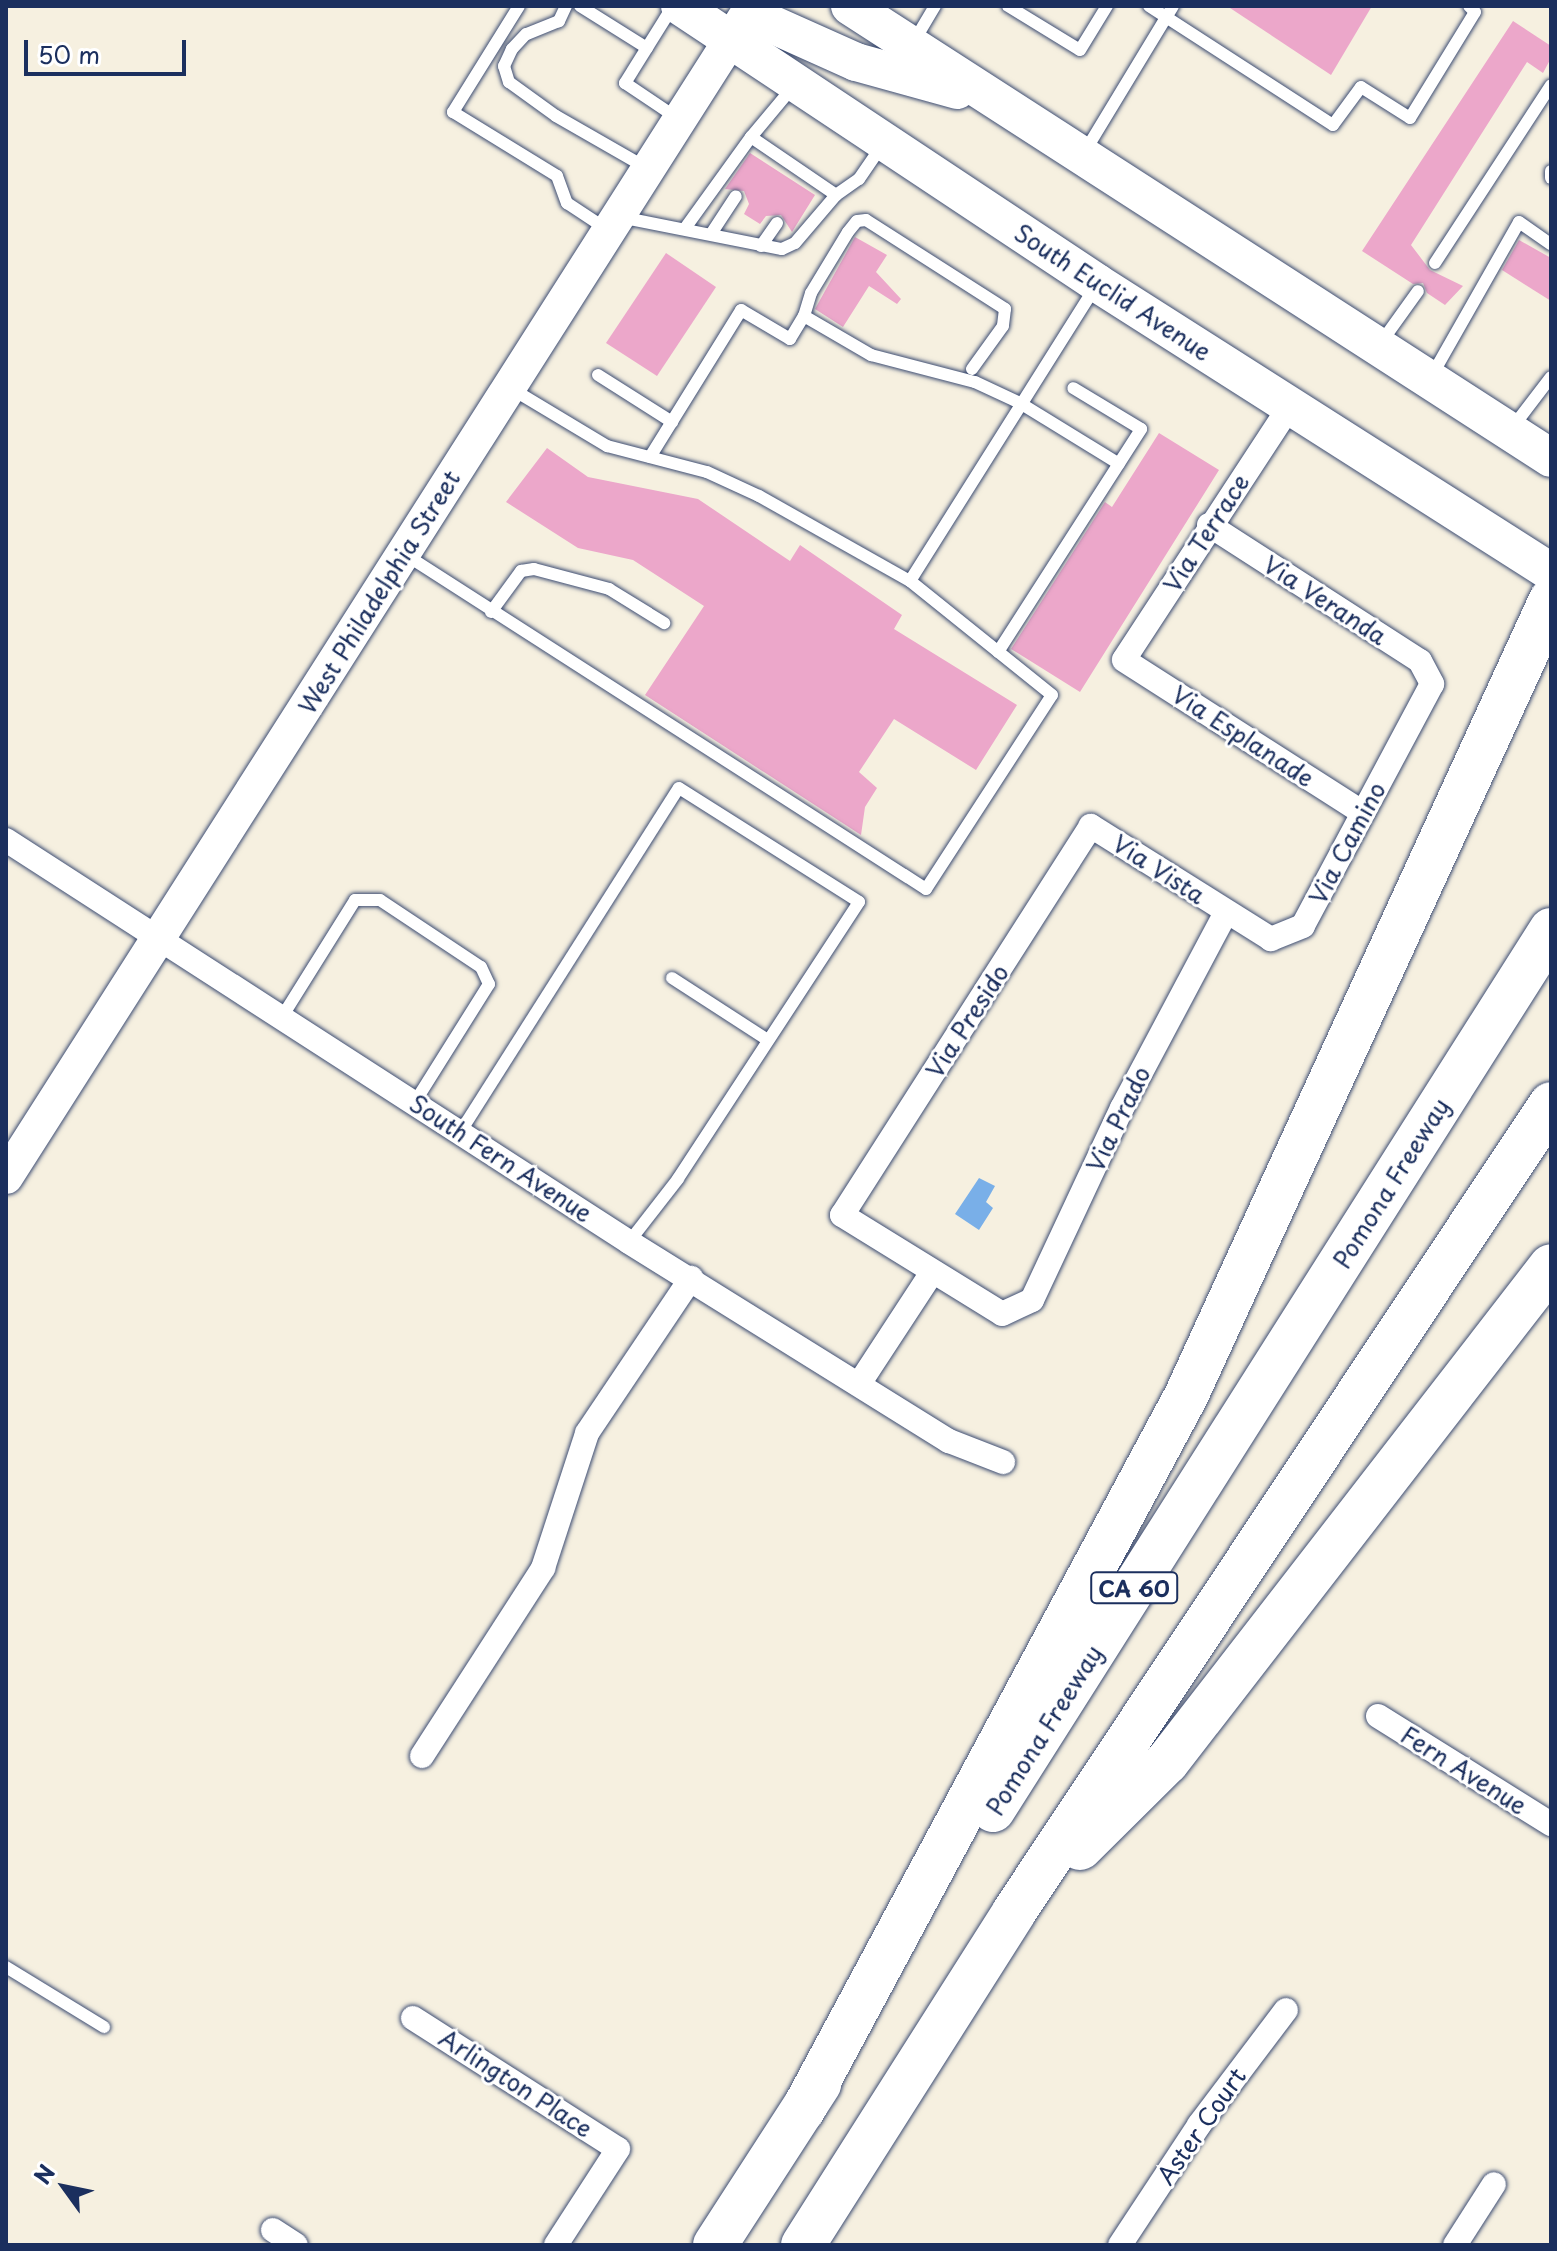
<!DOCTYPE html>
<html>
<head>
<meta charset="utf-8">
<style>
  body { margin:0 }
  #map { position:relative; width:1557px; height:2251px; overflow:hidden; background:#f6f0e0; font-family:"Playpen Sans",sans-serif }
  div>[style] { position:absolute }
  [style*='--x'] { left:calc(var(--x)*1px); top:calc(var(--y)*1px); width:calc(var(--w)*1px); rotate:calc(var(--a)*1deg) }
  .water>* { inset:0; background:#79afe8 }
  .building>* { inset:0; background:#eca7ca }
  .roads { filter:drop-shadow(0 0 2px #3c4c72) drop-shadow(0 0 2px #3c4c72) }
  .lane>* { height:12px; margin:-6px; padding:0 6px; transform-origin:6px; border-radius:6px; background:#fff }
  .street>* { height:24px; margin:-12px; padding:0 12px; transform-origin:12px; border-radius:12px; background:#fff }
  .secondary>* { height:34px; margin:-17px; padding:0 17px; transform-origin:17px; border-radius:17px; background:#fff }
  .primary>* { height:38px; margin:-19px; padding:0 19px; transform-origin:19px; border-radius:19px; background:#fff }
  .highway>* { height:44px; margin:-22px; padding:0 22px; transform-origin:22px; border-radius:22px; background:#fff }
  span { translate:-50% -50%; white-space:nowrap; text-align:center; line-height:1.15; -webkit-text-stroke:6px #fff; paint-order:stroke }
  .shield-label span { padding:2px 6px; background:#fff; border:2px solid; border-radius:6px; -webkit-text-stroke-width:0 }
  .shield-label { font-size:22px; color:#1b2f5e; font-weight:700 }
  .street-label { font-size:24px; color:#1b2f5e }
  .frame { position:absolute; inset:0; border:8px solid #1b2f5e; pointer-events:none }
  .north { position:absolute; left:24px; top:2147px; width:80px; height:80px; -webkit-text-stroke:6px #fff; paint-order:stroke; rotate:303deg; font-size:22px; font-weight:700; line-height:32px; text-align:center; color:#1b2f5e }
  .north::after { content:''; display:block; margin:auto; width:28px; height:36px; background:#1b2f5e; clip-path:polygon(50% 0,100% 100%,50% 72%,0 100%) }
  .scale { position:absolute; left:24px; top:40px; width:162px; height:36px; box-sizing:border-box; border:4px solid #1b2f5e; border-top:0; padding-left:10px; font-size:24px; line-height:28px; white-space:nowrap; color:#1b2f5e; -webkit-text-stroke:6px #fff; paint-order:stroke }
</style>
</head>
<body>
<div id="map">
  <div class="water">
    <i style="clip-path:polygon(979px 1178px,995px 1186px,986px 1202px,993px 1208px,979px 1230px,955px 1214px)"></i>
  </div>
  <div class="building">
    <i style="clip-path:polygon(1227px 6px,1372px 6px,1331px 75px)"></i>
    <i style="clip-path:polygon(1513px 21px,1551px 46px,1551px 58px,1543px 73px,1527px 62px,1411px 245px,1430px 270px,1463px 286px,1445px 305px,1427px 293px,1423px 283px,1413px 284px,1362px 251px)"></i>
    <i style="clip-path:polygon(750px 153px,815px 195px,792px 232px,781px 215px,766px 216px,760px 224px,744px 214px,749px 204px,744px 191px,725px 189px)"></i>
    <i style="clip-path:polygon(855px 237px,887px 255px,876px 272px,901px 299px,897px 304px,869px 286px,843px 327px,815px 309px)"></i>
    <i style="clip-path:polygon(1519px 240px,1551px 258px,1551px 301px,1502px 270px)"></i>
    <i style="clip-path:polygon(666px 253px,716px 287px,657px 376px,606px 343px)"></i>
    <i style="clip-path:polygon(1159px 433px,1219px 470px,1080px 692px,1011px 649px,1105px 502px,1112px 507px)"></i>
    <i style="clip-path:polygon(547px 448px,588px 477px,698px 499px,790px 561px,800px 545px,902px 615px,894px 629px,1017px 705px,976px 770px,894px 719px,859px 772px,877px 788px,865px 807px,861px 835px,645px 695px,704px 606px,633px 560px,578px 548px,506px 502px)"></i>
  </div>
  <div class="roads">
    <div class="lane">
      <i style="--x:519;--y:6;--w:125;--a:121.9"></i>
      <i style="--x:453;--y:112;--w:122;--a:31.6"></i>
      <i style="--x:557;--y:176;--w:29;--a:70"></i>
      <i style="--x:567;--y:203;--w:49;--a:33.4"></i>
      <i style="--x:566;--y:6;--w:17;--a:115"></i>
      <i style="--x:559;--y:21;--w:35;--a:158"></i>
      <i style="--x:526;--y:34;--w:21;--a:133"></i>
      <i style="--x:512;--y:49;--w:19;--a:115"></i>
      <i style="--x:504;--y:66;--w:17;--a:73"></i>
      <i style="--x:509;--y:82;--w:58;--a:35.9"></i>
      <i style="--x:556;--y:116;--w:103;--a:29.8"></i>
      <i style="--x:580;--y:6;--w:79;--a:32.1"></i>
      <i style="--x:673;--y:6;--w:91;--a:121.9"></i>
      <i style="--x:625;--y:83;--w:63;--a:33.9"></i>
      <i style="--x:1008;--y:6;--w:84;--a:31.4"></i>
      <i style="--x:1080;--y:50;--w:52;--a:-58.5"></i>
      <i style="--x:1149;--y:6;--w:219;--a:32.9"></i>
      <i style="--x:1333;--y:125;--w:47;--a:-53.6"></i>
      <i style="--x:1361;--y:87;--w:58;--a:32.3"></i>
      <i style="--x:1410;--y:118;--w:124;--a:-58.5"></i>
      <i style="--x:1475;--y:12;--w:8;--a:-135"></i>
      <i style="--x:913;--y:43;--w:43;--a:-59.3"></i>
      <i style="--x:792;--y:88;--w:64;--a:129.9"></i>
      <i style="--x:751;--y:137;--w:103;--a:34.3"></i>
      <i style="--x:1084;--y:153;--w:172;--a:-58.8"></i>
      <i style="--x:1551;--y:171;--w:7;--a:90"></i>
      <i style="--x:620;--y:217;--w:165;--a:11.2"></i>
      <i style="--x:782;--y:249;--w:14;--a:-25"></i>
      <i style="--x:795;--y:243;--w:63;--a:-49.5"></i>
      <i style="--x:836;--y:195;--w:28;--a:-35"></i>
      <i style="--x:859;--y:179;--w:42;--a:-55.6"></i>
      <i style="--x:686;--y:227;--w:111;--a:-54.2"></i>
      <i style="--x:711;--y:234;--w:45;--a:-56.7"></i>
      <i style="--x:761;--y:246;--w:28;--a:-55"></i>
      <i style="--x:1435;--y:263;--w:212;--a:-56.9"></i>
      <i style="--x:804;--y:316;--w:24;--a:-73"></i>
      <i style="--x:811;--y:293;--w:71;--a:-58.8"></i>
      <i style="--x:848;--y:232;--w:14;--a:-51"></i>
      <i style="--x:857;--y:221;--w:9;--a:-6"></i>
      <i style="--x:866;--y:220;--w:165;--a:32.6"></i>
      <i style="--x:1005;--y:309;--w:17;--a:97"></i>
      <i style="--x:1003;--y:326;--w:53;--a:125.8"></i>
      <i style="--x:1380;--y:344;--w:65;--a:-54.4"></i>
      <i style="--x:598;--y:375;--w:88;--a:32.4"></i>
      <i style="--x:1431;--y:377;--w:178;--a:-60.4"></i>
      <i style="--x:1519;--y:222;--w:39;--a:35"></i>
      <i style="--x:512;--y:389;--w:111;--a:31"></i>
      <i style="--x:607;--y:446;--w:103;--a:14.6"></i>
      <i style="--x:707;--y:472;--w:57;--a:24.8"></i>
      <i style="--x:759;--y:496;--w:173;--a:29.4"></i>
      <i style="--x:1512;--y:428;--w:64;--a:-52.6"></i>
      <i style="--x:650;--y:457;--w:173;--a:-58.2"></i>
      <i style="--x:741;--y:310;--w:57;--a:30.6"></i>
      <i style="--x:790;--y:339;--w:27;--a:-59"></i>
      <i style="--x:804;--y:316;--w:78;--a:30.2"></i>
      <i style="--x:871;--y:355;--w:107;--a:14.6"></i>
      <i style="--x:975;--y:382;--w:50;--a:25"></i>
      <i style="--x:1020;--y:403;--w:116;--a:31.6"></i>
      <i style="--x:406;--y:555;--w:618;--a:32.71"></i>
      <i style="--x:926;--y:889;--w:231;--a:-57"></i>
      <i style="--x:1052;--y:695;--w:182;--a:-141.2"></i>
      <i style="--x:910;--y:581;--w:349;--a:-57.8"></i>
      <i style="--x:491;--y:612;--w:51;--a:-53.8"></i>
      <i style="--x:521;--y:571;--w:13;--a:-9"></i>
      <i style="--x:534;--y:569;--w:78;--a:14.9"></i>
      <i style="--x:609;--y:589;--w:65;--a:31.7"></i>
      <i style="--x:998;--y:652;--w:265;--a:-57.3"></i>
      <i style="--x:1141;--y:429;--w:79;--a:-148.9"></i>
      <i style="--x:672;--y:978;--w:114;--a:32.9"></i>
      <i style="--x:282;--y:1017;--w:138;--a:-58"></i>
      <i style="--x:355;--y:900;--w:25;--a:0"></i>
      <i style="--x:380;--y:900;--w:121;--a:33.6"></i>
      <i style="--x:481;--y:967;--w:19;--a:65"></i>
      <i style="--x:489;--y:984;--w:139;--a:122.1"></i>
      <i style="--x:461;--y:1131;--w:406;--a:-57.6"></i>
      <i style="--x:679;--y:788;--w:213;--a:32.3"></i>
      <i style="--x:859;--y:902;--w:331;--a:123.2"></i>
      <i style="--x:678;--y:1179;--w:80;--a:127.9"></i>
      <i style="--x:6;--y:1967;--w:115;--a:31.5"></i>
    </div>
    <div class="street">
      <i style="--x:1290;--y:406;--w:303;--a:123.2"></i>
      <i style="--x:1124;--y:660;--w:282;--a:32.6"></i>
      <i style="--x:1209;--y:525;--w:251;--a:32.8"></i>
      <i style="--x:1420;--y:661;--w:26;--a:62"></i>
      <i style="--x:1432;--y:684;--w:274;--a:118.1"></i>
      <i style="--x:1303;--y:926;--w:35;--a:158"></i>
      <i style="--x:1271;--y:939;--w:213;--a:-147.9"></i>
      <i style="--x:1091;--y:826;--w:462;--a:122.6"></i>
      <i style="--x:842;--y:1215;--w:188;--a:31.7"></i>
      <i style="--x:1002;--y:1314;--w:33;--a:-25"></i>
      <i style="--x:1032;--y:1300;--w:212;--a:-64.9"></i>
      <i style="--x:1122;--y:1108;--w:222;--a:-62"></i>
      <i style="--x:6;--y:840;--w:741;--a:32.83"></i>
      <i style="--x:629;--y:1242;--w:377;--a:31.9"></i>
      <i style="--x:949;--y:1441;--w:58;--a:21.3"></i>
      <i style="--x:859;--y:1384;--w:131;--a:-56.8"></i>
      <i style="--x:1378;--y:1716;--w:204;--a:32"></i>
      <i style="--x:422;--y:1756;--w:224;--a:-57.2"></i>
      <i style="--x:543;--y:1568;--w:142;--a:-71.9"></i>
      <i style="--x:587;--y:1433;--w:187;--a:-56.1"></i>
      <i style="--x:413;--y:2018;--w:243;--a:32.6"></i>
      <i style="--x:618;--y:2149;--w:114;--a:122.9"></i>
      <i style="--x:273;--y:2230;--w:27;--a:33"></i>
      <i style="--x:1120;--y:2245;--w:144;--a:-56.6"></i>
      <i style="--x:1199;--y:2125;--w:144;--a:-52.9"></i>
      <i style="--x:1455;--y:2245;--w:72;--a:-57.4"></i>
    </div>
    <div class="secondary">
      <i style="--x:6;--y:1177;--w:1388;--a:-57.5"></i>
    </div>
    <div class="primary">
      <i style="--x:680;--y:6;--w:501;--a:33.59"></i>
      <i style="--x:1097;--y:283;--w:538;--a:32.48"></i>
      <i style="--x:850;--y:6;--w:834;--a:32.81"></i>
      <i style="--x:731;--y:39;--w:41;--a:-22.8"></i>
      <i style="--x:769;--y:23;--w:95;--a:24.1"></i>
      <i style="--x:856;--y:62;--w:105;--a:15.5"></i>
    </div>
    <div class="highway">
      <i style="--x:993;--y:1810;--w:1042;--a:-57.62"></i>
      <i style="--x:1080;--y:1848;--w:122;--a:-44.7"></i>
      <i style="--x:1167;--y:1762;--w:627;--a:-52.25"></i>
      <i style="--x:803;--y:2110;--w:810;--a:-61.79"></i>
      <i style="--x:1186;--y:1396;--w:876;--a:-65.37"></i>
      <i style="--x:715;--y:2245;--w:192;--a:-57.1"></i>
      <i style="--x:803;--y:2245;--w:394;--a:-57.6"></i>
      <i style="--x:1014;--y:1912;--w:970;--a:-56.39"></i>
    </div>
  </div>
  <div class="shield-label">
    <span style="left:1134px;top:1588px">CA 60</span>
  </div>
  <div class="street-label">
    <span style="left:1113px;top:292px;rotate:33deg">South Euclid Avenue</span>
    <span style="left:1206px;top:533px;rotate:-57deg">Via Terrace</span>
    <span style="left:379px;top:592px;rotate:-58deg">West Philadelphia Street</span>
    <span style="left:1325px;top:600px;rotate:33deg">Via Veranda</span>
    <span style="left:1243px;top:736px;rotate:33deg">Via Esplanade</span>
    <span style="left:1347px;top:843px;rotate:-62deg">Via Camino</span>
    <span style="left:1159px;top:869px;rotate:33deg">Via Vista</span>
    <span style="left:967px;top:1021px;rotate:-57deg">Via Presido</span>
    <span style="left:1118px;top:1119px;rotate:-64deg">Via Prado</span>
    <span style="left:501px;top:1158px;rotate:33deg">South Fern Avenue</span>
    <span style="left:1391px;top:1183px;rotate:-58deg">Pomona Freeway</span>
    <span style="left:1044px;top:1730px;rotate:-58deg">Pomona Freeway</span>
    <span style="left:1464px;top:1770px;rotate:32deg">Fern Avenue</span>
    <span style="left:516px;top:2083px;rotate:33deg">Arlington Place</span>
    <span style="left:1201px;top:2126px;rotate:-55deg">Aster Court</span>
  </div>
  <div class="frame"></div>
  <div class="north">N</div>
  <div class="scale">50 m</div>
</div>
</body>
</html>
